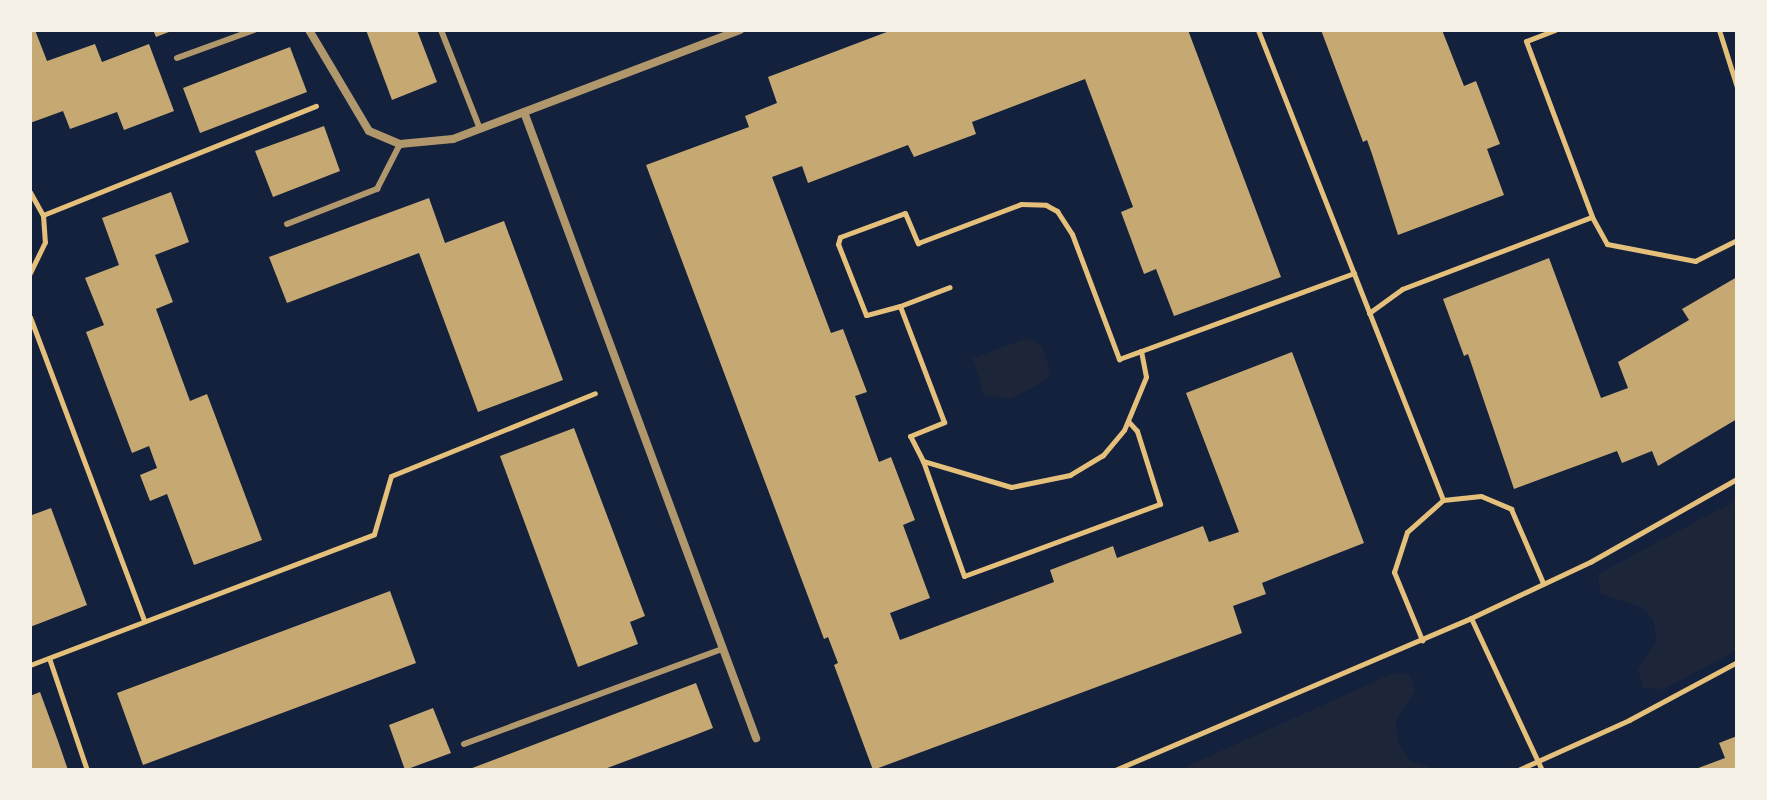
<!DOCTYPE html>
<html>
<head>
<meta charset="utf-8">
<style>
  body { margin:0 }
  #map { position:relative; width:1767px; height:800px; overflow:hidden; background:#14213d; font-family:"Golos Text",sans-serif }
  div>[style] { position:absolute }
  [style*='--x'] { left:calc(var(--x)*1px); top:calc(var(--y)*1px); width:calc(var(--w)*1px); rotate:calc(var(--a)*1deg) }
  .green>* { inset:0; background:#1d2539 }
  .building>* { inset:0; background:#c6a872 }
  .path>* { height:5px; margin:-2.5px; padding:0 2.5px; transform-origin:2.5px; border-radius:2.5px; background:#e5c07b }
  .service>* { height:6px; margin:-3px; padding:0 3px; transform-origin:3px; border-radius:3px; background:#b1986c }
  .minor>* { height:8px; margin:-4px; padding:0 4px; transform-origin:4px; border-radius:4px; background:#b1986c }
  span { translate:-50% -50%; white-space:nowrap; text-align:center; line-height:1.15; -webkit-text-stroke:8px #f6f1e7; paint-order:stroke }
  .frame { position:absolute; inset:0; border:32px solid #f6f1e7; pointer-events:none }
</style>
</head>
<body>
<div id="map">
  <div class="green">
    <i style="clip-path:polygon(1028px 338px,1042px 347px,1050px 371px,1046px 380px,1011px 399px,984px 395px,973px 358px)"></i>
    <i style="clip-path:polygon(1737px 500px,1737px 650px,1664px 689px,1643px 688px,1638px 670px,1656px 642px,1654px 621px,1643px 608px,1600px 593px,1598px 574px)"></i>
    <i style="clip-path:polygon(1396px 672px,1410px 675px,1415px 690px,1396px 721px,1398px 744px,1410px 760px,1440px 770px,1179px 770px)"></i>
  </div>
  <div class="building">
    <i style="clip-path:polygon(30px 30px,35px 30px,47px 61px,95px 44px,102px 62px,149px 44px,174px 111px,124px 130px,117px 112px,70px 129px,63px 111px,30px 123px)"></i>
    <i style="clip-path:polygon(153px 30px,174px 30px,156px 37px)"></i>
    <i style="clip-path:polygon(366px 30px,417px 30px,437px 82px,392px 100px)"></i>
    <i style="clip-path:polygon(892px 30px,1188px 30px,1281px 277px,1174px 316px,1156px 269px,1144px 274px,1121px 212px,1133px 207px,1085px 79px,972px 122px,976px 134px,914px 157px,908px 145px,808px 183px,802px 166px,772px 177px,831px 333px,843px 329px,867px 392px,855px 396px,879px 462px,891px 457px,915px 520px,903px 525px,930px 598px,890px 613px,900px 640px,1054px 582px,1050px 570px,1113px 546px,1117px 558px,1203px 526px,1209px 542px,1239px 532px,1186px 393px,1292px 352px,1364px 543px,1262px 583px,1266px 594px,1233px 606px,1242px 633px,873px 770px,834px 665px,838px 663px,828px 637px,824px 639px,646px 165px,749px 127px,745px 116px,777px 103px,768px 77px)"></i>
    <i style="clip-path:polygon(1321px 30px,1442px 30px,1464px 86px,1476px 81px,1500px 144px,1487px 149px,1504px 195px,1398px 235px,1372px 154px,1367px 140px,1363px 142px)"></i>
    <i style="clip-path:polygon(290px 47px,307px 92px,200px 133px,183px 88px)"></i>
    <i style="clip-path:polygon(324px 126px,340px 171px,273px 197px,255px 151px)"></i>
    <i style="clip-path:polygon(171px 192px,189px 242px,155px 255px,173px 302px,156px 309px,190px 401px,207px 394px,262px 540px,194px 565px,167px 494px,150px 501px,140px 475px,157px 468px,149px 446px,132px 453px,86px 332px,104px 325px,85px 278px,119px 265px,102px 218px)"></i>
    <i style="clip-path:polygon(429px 198px,445px 243px,504px 221px,563px 380px,478px 412px,419px 253px,287px 303px,269px 257px)"></i>
    <i style="clip-path:polygon(1549px 258px,1601px 398px,1628px 388px,1618px 362px,1689px 320px,1682px 309px,1737px 277px,1737px 419px,1658px 466px,1652px 451px,1622px 463px,1617px 451px,1514px 489px,1468px 354px,1464px 356px,1443px 299px)"></i>
    <i style="clip-path:polygon(574px 428px,645px 616px,630px 622px,638px 644px,578px 667px,500px 456px)"></i>
    <i style="clip-path:polygon(51px 508px,87px 605px,30px 627px,30px 509px,32px 515px)"></i>
    <i style="clip-path:polygon(390px 591px,416px 663px,143px 765px,117px 693px)"></i>
    <i style="clip-path:polygon(696px 683px,713px 728px,690px 737px,602px 770px,467px 770px)"></i>
    <i style="clip-path:polygon(40px 692px,58px 741px,68px 770px,30px 770px,30px 696px)"></i>
    <i style="clip-path:polygon(433px 708px,451px 753px,405px 770px,389px 725px)"></i>
    <i style="clip-path:polygon(1737px 736px,1737px 770px,1693px 770px,1725px 758px,1719px 743px)"></i>
  </div>
  <div class="path">
    <i style="--x:1258;--y:30;--w:505;--a:68.51"></i>
    <i style="--x:1443;--y:500;--w:48;--a:138.4"></i>
    <i style="--x:1407;--y:532;--w:42;--a:108"></i>
    <i style="--x:1394;--y:572;--w:74;--a:67.6"></i>
    <i style="--x:1555;--y:30;--w:31;--a:159"></i>
    <i style="--x:1526;--y:41;--w:188;--a:69.4"></i>
    <i style="--x:1719;--y:30;--w:60;--a:72.5"></i>
    <i style="--x:30;--y:192;--w:26;--a:61"></i>
    <i style="--x:43;--y:215;--w:27;--a:86"></i>
    <i style="--x:45;--y:242;--w:34;--a:116"></i>
    <i style="--x:43;--y:215;--w:294;--a:-21.8"></i>
    <i style="--x:900;--y:306;--w:53;--a:-20.8"></i>
    <i style="--x:1369;--y:313;--w:41;--a:-36"></i>
    <i style="--x:1402;--y:289;--w:203;--a:-20.8"></i>
    <i style="--x:1592;--y:217;--w:31;--a:61"></i>
    <i style="--x:1607;--y:244;--w:90;--a:10.9"></i>
    <i style="--x:1695;--y:261;--w:47;--a:-26.6"></i>
    <i style="--x:30;--y:317;--w:325;--a:69.4"></i>
    <i style="--x:1141;--y:351;--w:26;--a:79"></i>
    <i style="--x:1146;--y:377;--w:57;--a:112.5"></i>
    <i style="--x:1124;--y:430;--w:33;--a:130"></i>
    <i style="--x:1103;--y:455;--w:39;--a:149"></i>
    <i style="--x:1070;--y:475;--w:60;--a:168.5"></i>
    <i style="--x:1011;--y:487;--w:92;--a:-163.5"></i>
    <i style="--x:923;--y:461;--w:28;--a:-117"></i>
    <i style="--x:910;--y:436;--w:37;--a:-22"></i>
    <i style="--x:944;--y:422;--w:124;--a:-110.8"></i>
    <i style="--x:900;--y:306;--w:35;--a:165"></i>
    <i style="--x:866;--y:315;--w:76;--a:-111.5"></i>
    <i style="--x:838;--y:244;--w:7;--a:-74"></i>
    <i style="--x:840;--y:237;--w:69;--a:-20.3"></i>
    <i style="--x:905;--y:213;--w:33;--a:67"></i>
    <i style="--x:918;--y:243;--w:110;--a:-20.7"></i>
    <i style="--x:1021;--y:204;--w:25;--a:2"></i>
    <i style="--x:1046;--y:205;--w:13;--a:29"></i>
    <i style="--x:1057;--y:211;--w:27;--a:57"></i>
    <i style="--x:1072;--y:234;--w:134;--a:69.4"></i>
    <i style="--x:1119;--y:359;--w:23;--a:-20"></i>
    <i style="--x:1141;--y:351;--w:227;--a:-20.1"></i>
    <i style="--x:923;--y:461;--w:122;--a:70.4"></i>
    <i style="--x:964;--y:576;--w:209;--a:-20.2"></i>
    <i style="--x:1160;--y:504;--w:77;--a:-107.5"></i>
    <i style="--x:1137;--y:431;--w:13;--a:-132"></i>
    <i style="--x:1443;--y:500;--w:38;--a:-6"></i>
    <i style="--x:1481;--y:496;--w:33;--a:23"></i>
    <i style="--x:1511;--y:509;--w:81;--a:66.6"></i>
    <i style="--x:1471;--y:618;--w:168;--a:65"></i>
    <i style="--x:49;--y:658;--w:118;--a:71.3"></i>
    <i style="--x:30;--y:665;--w:368;--a:-20.8"></i>
    <i style="--x:374;--y:534;--w:60;--a:-73.7"></i>
    <i style="--x:391;--y:476;--w:220;--a:-22.1"></i>
    <i style="--x:1115;--y:770;--w:387;--a:-23.1"></i>
    <i style="--x:1471;--y:618;--w:132;--a:-25.2"></i>
    <i style="--x:1590;--y:562;--w:169;--a:-29.5"></i>
    <i style="--x:1518;--y:770;--w:122;--a:-24.2"></i>
    <i style="--x:1629;--y:720;--w:123;--a:-28.2"></i>
  </div>
  <div class="service">
    <i style="--x:441;--y:30;--w:106;--a:68.5"></i>
    <i style="--x:177;--y:58;--w:82;--a:-20"></i>
    <i style="--x:287;--y:224;--w:97;--a:-21.3"></i>
    <i style="--x:377;--y:189;--w:51;--a:-62.9"></i>
    <i style="--x:464;--y:744;--w:275;--a:-20.2"></i>
  </div>
  <div class="minor">
    <i style="--x:309;--y:30;--w:117;--a:59.3"></i>
    <i style="--x:369;--y:131;--w:34;--a:23"></i>
    <i style="--x:400;--y:144;--w:53;--a:-5.4"></i>
    <i style="--x:453;--y:139;--w:307;--a:-20.8"></i>
    <i style="--x:524;--y:112;--w:668;--a:69.66"></i>
  </div>
  <div class="frame"></div>
</div>
</body>
</html>
